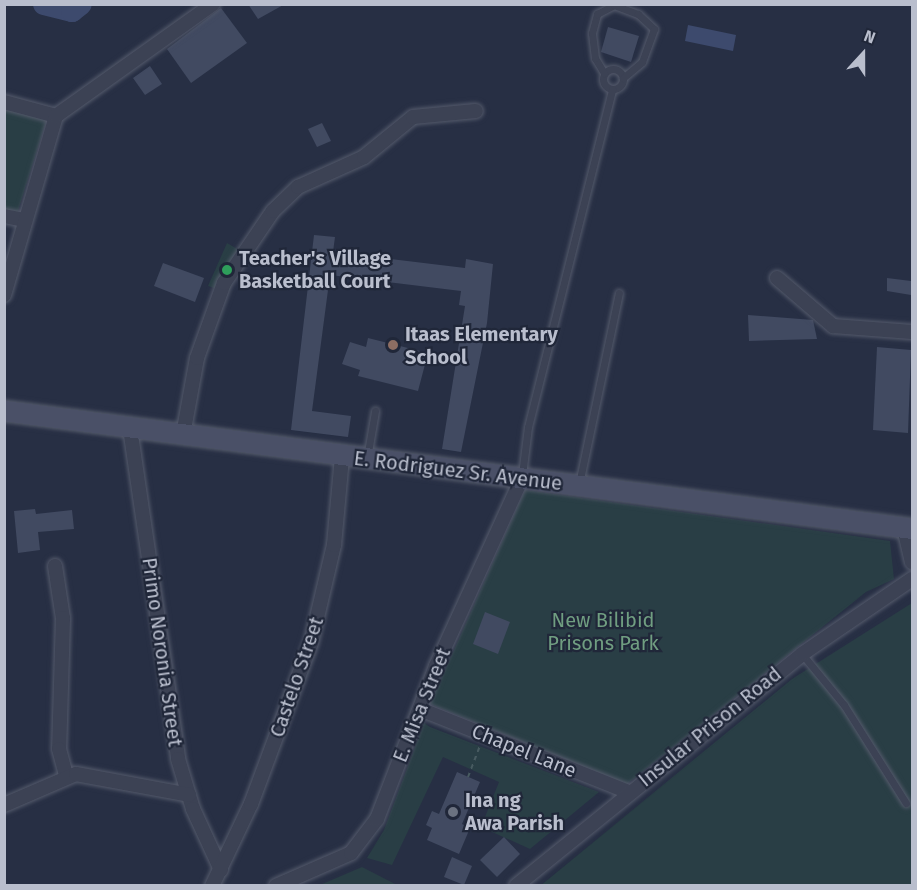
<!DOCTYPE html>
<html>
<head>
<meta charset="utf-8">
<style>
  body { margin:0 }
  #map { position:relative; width:917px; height:890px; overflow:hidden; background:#272f44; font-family:"Fira Sans",sans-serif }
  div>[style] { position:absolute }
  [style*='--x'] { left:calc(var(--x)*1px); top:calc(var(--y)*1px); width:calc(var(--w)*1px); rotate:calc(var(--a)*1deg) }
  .green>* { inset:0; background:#293e45 }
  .water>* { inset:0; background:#3d4a6d }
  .river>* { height:22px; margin:-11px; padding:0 11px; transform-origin:11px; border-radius:11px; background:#3d4a6d }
  .building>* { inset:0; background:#414a61 }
  .path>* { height:2px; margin-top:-1px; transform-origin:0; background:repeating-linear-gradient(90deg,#485b61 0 4.5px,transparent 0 9px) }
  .roads { filter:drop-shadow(0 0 2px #545a6b) drop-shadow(0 0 2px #545a6b) }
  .lane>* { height:7px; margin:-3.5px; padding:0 3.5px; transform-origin:3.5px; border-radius:3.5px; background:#3c4254 }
  .lane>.ring { margin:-3.5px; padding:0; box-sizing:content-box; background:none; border:7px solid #3c4254; border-radius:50% }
  .street>* { height:14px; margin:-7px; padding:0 7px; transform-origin:7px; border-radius:7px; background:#3c4254 }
  .secondary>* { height:20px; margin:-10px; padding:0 10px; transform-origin:10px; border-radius:10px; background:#4a5067 }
  .dots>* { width:16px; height:16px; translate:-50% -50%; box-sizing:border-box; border:3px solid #202739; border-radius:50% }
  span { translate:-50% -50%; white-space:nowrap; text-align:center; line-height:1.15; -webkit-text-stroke:4.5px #202739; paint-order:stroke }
  .poi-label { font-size:20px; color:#b9becd; font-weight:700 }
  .left { translate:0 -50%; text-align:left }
  .street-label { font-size:20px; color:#b9becd }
  .park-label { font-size:20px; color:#709e81 }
  .frame { position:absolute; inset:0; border:6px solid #b9becd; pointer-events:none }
  .north { position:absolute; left:833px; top:24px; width:60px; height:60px; -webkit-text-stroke:4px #202739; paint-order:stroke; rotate:21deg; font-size:16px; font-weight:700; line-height:24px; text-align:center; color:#b9becd }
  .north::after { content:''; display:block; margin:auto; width:21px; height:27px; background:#b9becd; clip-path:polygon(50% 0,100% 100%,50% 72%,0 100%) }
</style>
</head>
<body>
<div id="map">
  <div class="green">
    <i style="clip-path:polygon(5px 108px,47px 119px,17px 214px,5px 211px)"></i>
    <i style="clip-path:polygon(227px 243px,246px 254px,228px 293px,208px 286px)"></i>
    <i style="clip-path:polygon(525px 490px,890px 541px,894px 579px,866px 592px,627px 784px,430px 704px)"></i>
    <i style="clip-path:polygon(912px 603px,912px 885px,540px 886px,792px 679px)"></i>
    <i style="clip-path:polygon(424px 723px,430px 727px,599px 792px,530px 849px,481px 827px,499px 782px,443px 757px,392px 865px,367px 858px,384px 830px)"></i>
    <i style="clip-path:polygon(362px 867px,397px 885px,320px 885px)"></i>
  </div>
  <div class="water">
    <i style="clip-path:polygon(688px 25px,736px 35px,733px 51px,685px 41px)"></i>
  </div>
  <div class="river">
    <i style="--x:44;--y:4;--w:29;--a:14"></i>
    <i style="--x:72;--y:11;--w:11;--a:-38"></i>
  </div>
  <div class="building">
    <i style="clip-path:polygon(248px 4px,285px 4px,258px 19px)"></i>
    <i style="clip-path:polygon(221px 8px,247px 43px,191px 83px,167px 49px)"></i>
    <i style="clip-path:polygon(608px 27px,639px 36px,631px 62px,601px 52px)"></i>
    <i style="clip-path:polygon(150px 66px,162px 84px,145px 95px,133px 78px)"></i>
    <i style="clip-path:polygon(322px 123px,331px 141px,317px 147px,308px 129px)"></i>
    <i style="clip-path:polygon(314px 235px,335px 237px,333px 252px,465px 268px,466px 259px,493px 264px,487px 323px,461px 452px,442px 449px,465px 306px,459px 305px,461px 291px,330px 275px,312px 411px,351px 416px,348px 437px,291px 430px)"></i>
    <i style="clip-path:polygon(163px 263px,204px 278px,195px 302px,154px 286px)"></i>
    <i style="clip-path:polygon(887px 278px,911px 281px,911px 295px,887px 291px)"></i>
    <i style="clip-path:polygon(748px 315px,813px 320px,817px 339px,749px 341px)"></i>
    <i style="clip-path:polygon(368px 338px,428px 353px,418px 391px,358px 376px,360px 370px,342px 364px,350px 342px,366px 347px)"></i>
    <i style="clip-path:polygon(877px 347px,911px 350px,908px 433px,873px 430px)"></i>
    <i style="clip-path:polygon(35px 509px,36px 514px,72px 510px,74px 529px,38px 532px,40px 550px,18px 553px,14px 511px)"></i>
    <i style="clip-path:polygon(485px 612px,510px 622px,498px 654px,473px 644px)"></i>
    <i style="clip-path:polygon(457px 772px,480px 782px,462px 824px,470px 828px,459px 854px,427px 840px,432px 828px,426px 825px,432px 811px,439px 814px)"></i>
    <i style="clip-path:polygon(504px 837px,520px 854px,497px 877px,480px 860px)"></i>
    <i style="clip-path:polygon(452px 857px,472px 866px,464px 885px,444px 877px)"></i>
  </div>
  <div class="path">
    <i style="--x:468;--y:777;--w:33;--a:-69"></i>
  </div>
  <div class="roads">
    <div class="lane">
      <i class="ring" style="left:603px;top:69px;width:13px;height:13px"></i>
      <i style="--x:604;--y:73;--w:17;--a:-121"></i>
      <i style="--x:595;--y:58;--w:25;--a:-97"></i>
      <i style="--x:592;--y:33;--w:20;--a:-75"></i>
      <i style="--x:597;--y:14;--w:19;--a:-28"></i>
      <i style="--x:614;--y:5;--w:26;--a:21"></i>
      <i style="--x:638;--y:14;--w:22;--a:43"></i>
      <i style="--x:654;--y:29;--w:35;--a:110"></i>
      <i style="--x:642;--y:62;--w:25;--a:140"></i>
      <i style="--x:367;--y:458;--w:48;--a:-80.3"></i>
      <i style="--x:522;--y:475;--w:48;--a:-82.9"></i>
      <i style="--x:528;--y:427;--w:348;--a:-76"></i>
      <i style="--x:579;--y:484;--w:195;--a:-78.2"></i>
      <i style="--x:802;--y:654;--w:66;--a:50.5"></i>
      <i style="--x:844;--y:705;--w:116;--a:57.7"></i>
    </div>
    <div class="street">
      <i style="--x:4;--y:102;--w:54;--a:15.1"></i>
      <i style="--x:4;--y:216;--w:20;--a:11"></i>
      <i style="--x:777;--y:278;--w:74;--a:40.6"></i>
      <i style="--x:833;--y:326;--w:79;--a:4.3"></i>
      <i style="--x:4;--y:295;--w:186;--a:-73.8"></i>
      <i style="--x:56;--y:116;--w:193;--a:-35.5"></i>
      <i style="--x:130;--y:428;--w:334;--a:81.7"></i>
      <i style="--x:178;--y:759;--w:52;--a:73.3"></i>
      <i style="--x:193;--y:809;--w:67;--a:65.3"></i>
      <i style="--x:183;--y:435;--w:78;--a:-79.7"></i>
      <i style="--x:197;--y:358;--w:80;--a:-70.2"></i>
      <i style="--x:224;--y:283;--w:87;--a:-55.8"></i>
      <i style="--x:273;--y:211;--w:35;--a:-44"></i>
      <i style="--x:298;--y:187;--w:72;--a:-24.4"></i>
      <i style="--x:364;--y:157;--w:63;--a:-39.2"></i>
      <i style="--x:413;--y:117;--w:63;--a:-5.4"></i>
      <i style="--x:904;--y:528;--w:35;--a:77"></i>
      <i style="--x:55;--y:566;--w:53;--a:81.3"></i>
      <i style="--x:63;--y:618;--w:131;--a:91.7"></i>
      <i style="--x:59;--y:749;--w:28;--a:75"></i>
      <i style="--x:420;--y:709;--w:225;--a:21.7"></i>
      <i style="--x:4;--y:805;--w:78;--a:-23.3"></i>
      <i style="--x:76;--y:774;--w:115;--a:10.5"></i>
      <i style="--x:212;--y:886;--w:91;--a:-64.6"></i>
      <i style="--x:251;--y:804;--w:172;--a:-69.6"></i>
      <i style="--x:311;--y:643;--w:101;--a:-76.8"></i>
      <i style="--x:334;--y:545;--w:88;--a:-84.8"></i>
      <i style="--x:276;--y:886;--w:82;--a:-23.7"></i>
      <i style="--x:351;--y:853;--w:43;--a:-52.6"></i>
      <i style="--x:377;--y:819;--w:164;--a:-68.9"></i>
      <i style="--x:436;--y:666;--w:207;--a:-65.4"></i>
      <i style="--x:516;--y:886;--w:368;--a:-39"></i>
      <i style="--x:802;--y:654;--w:133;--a:-34.3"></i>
    </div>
    <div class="secondary">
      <i style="--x:4;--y:411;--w:916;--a:7.4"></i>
    </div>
  </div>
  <div class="dots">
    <i style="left:227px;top:270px;background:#2e9e5b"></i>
    <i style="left:393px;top:345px;background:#8d6e63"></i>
    <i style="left:453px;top:812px;background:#6b7280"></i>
  </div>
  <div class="poi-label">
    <span class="left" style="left:239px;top:270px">Teacher's Village<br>Basketball Court</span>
    <span class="left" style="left:405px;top:346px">Itaas Elementary<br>School</span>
    <span class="left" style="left:465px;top:812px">Ina ng<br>Awa Parish</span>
  </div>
  <div class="street-label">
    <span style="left:458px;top:471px;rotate:7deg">E. Rodriguez Sr. Avenue</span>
    <span style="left:162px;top:652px;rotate:82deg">Primo Noronia Street</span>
    <span style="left:297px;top:677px;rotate:-71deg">Castelo Street</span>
    <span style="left:422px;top:705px;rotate:-68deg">E. Misa Street</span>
    <span style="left:710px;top:727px;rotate:-39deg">Insular Prison Road</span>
    <span style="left:524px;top:751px;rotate:22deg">Chapel Lane</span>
  </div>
  <div class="park-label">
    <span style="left:603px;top:632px">New Bilibid<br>Prisons Park</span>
  </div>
  <div class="frame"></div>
  <div class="north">N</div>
</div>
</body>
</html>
